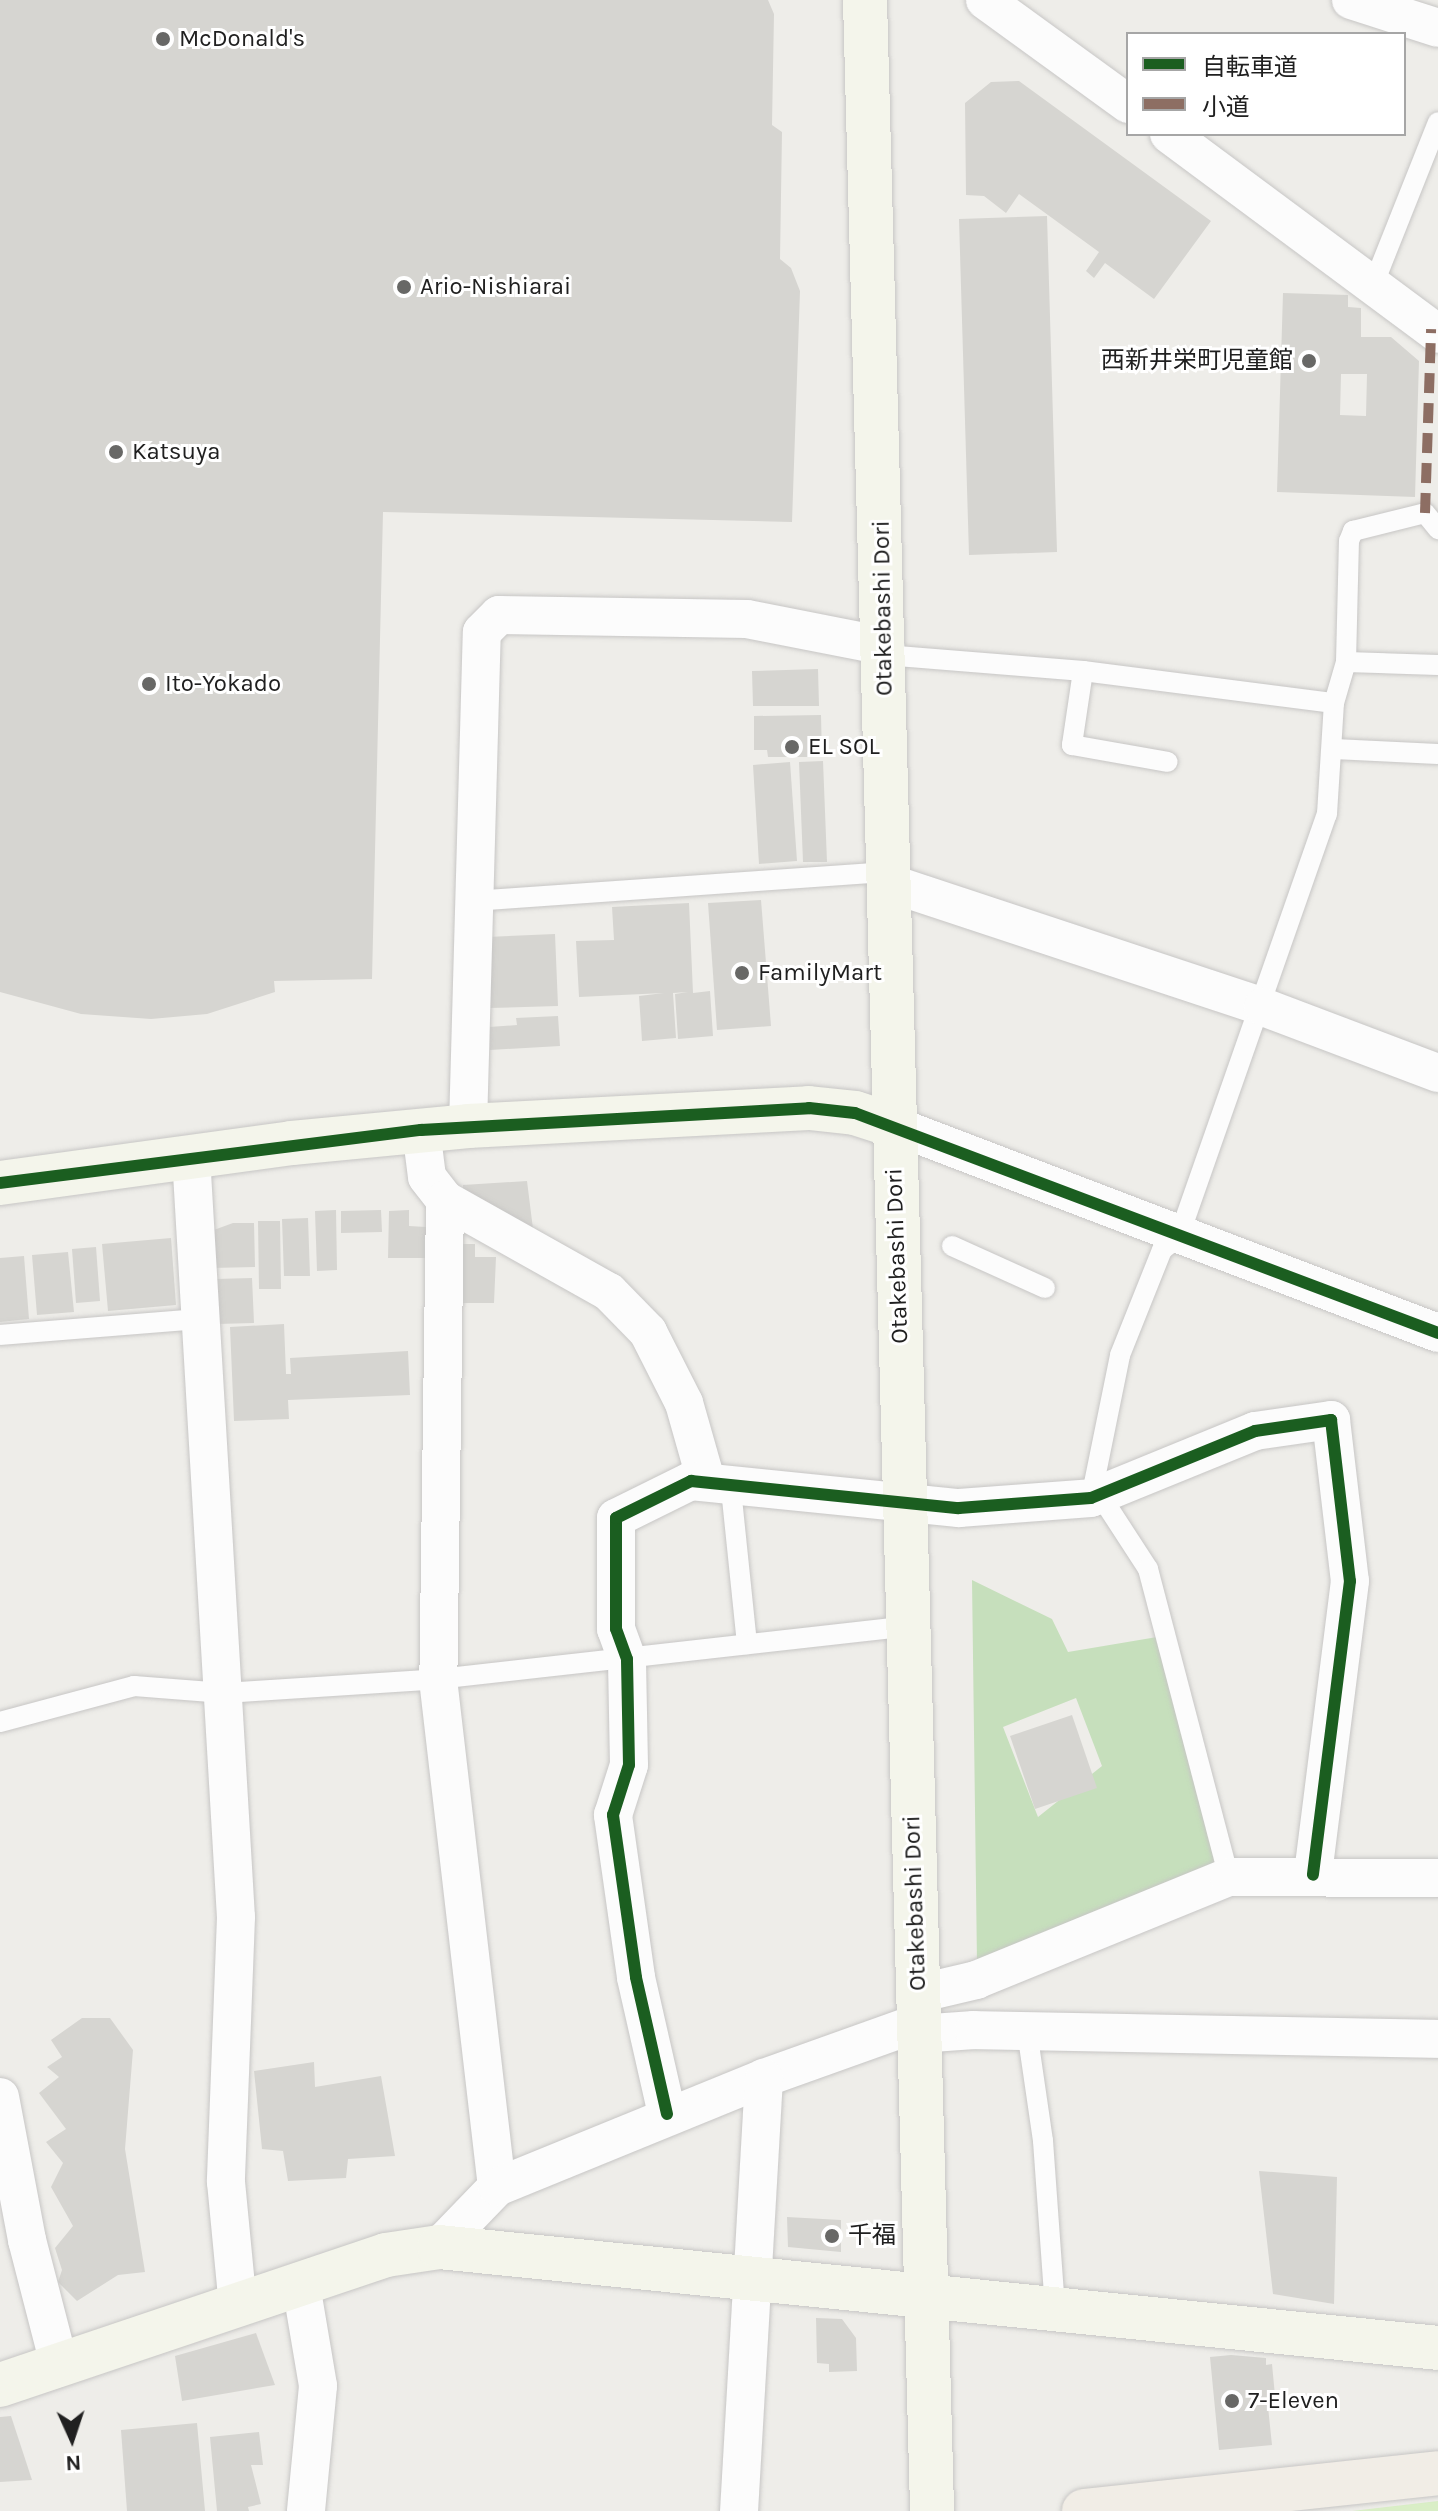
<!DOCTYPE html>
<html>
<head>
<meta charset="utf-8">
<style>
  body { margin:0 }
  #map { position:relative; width:1438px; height:2511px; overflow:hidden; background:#eeede9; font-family:Karla,"Noto Sans JP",sans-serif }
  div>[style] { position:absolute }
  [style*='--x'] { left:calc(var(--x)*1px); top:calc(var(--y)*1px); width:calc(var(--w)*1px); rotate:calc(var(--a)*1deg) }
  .grass>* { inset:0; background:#d9eec6 }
  .forest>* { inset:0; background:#c6dfbc }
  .building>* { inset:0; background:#d6d5d1 }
  .roads { filter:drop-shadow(0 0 2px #c7c6c5) drop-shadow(0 0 2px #c7c6c5) }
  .lane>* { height:20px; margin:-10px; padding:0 10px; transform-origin:10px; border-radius:10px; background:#fcfcfc }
  .street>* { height:38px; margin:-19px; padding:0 19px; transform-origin:19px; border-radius:19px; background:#fcfcfc }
  .secondary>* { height:44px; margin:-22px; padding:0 22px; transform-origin:22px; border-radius:22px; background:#f4f5eb }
  .primary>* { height:44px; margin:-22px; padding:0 22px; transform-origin:22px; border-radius:22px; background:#f1ede6 }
  .quiet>* { height:10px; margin-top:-5px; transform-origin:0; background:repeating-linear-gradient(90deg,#8d6e63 0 20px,transparent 0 30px) }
  .cycleway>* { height:12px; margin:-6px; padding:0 6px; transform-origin:6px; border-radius:6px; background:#1b5e20 }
  .dots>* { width:22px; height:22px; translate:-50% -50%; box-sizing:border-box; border:4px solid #fff; border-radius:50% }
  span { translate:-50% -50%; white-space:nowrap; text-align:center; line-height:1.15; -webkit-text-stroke:6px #fff; paint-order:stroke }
  .poi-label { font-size:24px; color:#202020 }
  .left { translate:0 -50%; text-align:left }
  .right { translate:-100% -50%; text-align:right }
  .street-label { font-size:24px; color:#202020 }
  .legend { position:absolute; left:1126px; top:32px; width:280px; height:104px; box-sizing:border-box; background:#fff; border:2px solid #a6a6a6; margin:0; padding:10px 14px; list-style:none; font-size:24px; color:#202020 }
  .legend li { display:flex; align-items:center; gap:16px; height:40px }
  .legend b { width:40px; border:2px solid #a6a6a6 }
  .north { position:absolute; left:32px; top:2399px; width:80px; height:80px; -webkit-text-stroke:6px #fff; paint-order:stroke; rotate:177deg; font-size:22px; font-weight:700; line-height:32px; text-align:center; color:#202020 }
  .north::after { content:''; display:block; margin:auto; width:28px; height:36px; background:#202020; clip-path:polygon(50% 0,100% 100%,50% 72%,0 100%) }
</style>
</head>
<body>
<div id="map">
  <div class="grass">
    <i style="clip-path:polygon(1438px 2501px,1438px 2511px,1352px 2511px)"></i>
  </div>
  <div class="forest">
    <i style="clip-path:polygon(evenodd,972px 1580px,1052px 1619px,1068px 1652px,1169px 1635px,1224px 1867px,977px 1963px,972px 1580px,1076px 1698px,1102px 1766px,1038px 1817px,1003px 1727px,1076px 1698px)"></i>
  </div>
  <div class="building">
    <i style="clip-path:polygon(0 0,768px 0,774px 14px,772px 125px,782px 132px,780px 259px,791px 268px,800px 291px,792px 522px,383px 512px,372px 979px,274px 981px,275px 992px,207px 1014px,151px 1019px,81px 1014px,0 992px)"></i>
    <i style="clip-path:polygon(1019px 81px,1211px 221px,1154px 299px,1105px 263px,1094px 278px,1086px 271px,1099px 252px,1019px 194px,1006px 213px,984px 196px,966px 195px,965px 103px,991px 82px)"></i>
    <i style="clip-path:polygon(1047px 216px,1057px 552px,969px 555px,959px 219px)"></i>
    <i style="clip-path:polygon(evenodd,1283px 293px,1348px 295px,1348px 307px,1361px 308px,1361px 337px,1391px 337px,1419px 361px,1415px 497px,1277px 492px,1283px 293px,1341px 374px,1367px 374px,1366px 416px,1340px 415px,1341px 374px)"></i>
    <i style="clip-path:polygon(818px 669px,819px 706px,753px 706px,752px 671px)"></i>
    <i style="clip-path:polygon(821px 715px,822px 757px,768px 757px,767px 750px,754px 750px,754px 716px)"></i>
    <i style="clip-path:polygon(823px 761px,827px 862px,803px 862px,799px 762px)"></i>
    <i style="clip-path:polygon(790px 762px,797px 861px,759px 864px,753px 765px)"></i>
    <i style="clip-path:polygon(761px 900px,771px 1026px,717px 1030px,708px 903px)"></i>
    <i style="clip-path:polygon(689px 903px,693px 993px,710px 991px,713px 1036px,678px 1039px,675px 994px,688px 992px,673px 993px,676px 1038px,642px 1041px,639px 996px,664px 993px,579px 997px,576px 941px,614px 940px,612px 907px)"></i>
    <i style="clip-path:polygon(555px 934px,558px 1006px,489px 1008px,486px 937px)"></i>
    <i style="clip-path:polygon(558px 1016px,560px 1046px,490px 1050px,489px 1027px,517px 1025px,516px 1018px)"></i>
    <i style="clip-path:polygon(527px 1181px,533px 1229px,463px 1190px,463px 1185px)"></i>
    <i style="clip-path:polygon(336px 1210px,337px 1270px,317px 1271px,315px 1211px)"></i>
    <i style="clip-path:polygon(381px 1210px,382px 1232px,341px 1233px,341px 1211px)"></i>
    <i style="clip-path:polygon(409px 1210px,409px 1226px,426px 1227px,426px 1258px,388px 1258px,389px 1211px)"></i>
    <i style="clip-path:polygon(308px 1218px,310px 1276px,284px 1276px,282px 1219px)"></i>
    <i style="clip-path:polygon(258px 1221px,280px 1221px,281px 1289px,259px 1289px)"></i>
    <i style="clip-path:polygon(233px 1223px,254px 1223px,255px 1267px,212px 1268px,211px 1231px)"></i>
    <i style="clip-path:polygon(171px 1238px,176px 1305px,108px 1311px,102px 1244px)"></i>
    <i style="clip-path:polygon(457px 1244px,475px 1244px,475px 1257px,496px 1257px,494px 1303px,456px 1303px)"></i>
    <i style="clip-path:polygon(96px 1247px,100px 1301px,76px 1303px,72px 1249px)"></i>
    <i style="clip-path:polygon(68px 1252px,74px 1312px,37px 1315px,32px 1255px)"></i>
    <i style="clip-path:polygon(24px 1256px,29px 1319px,0 1322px,0 1258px)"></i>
    <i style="clip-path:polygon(252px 1278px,254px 1323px,217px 1324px,215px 1279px)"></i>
    <i style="clip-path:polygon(284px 1324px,286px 1374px,291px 1374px,290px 1358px,408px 1351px,410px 1395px,288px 1400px,289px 1419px,234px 1421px,230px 1327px)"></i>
    <i style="clip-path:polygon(1072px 1715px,1097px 1788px,1035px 1809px,1010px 1736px)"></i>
    <i style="clip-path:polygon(82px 2018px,110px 2018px,133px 2050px,125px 2149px,145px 2272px,118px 2275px,77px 2301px,58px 2282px,62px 2270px,55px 2248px,73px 2226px,51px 2187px,63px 2163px,46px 2142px,66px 2129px,39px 2093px,59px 2077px,47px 2067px,62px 2057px,51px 2040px)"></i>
    <i style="clip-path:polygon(314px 2062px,315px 2087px,381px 2076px,395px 2156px,348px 2159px,346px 2178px,288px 2181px,283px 2151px,262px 2149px,254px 2071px)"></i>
    <i style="clip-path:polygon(1259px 2171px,1337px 2177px,1334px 2304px,1273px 2294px)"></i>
    <i style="clip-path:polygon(787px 2217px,841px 2220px,841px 2252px,788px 2247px)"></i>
    <i style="clip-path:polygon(816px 2318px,842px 2319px,856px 2338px,857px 2371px,829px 2372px,829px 2364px,817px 2363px)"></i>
    <i style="clip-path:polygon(256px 2333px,275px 2385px,182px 2401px,175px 2356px)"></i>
    <i style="clip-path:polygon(1231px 2355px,1266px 2358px,1266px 2365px,1272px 2364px,1276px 2406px,1268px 2407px,1272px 2445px,1219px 2450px,1210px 2357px)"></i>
    <i style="clip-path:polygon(11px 2416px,32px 2480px,0 2482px,0 2417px)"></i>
    <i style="clip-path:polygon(197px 2423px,205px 2511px,127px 2511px,121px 2430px)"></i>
    <i style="clip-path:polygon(259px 2432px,263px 2465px,251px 2465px,261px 2504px,248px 2507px,249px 2511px,217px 2511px,210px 2437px)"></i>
  </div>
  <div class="roads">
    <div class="lane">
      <i style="--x:1374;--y:283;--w:173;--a:-68.3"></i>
      <i style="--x:885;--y:655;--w:199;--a:4.6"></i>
      <i style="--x:1083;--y:671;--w:253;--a:7.3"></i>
      <i style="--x:1346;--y:662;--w:92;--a:1.9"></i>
      <i style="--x:1083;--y:671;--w:75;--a:98.5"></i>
      <i style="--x:1072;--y:745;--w:97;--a:10"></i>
      <i style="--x:1334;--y:749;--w:104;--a:2.8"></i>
      <i style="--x:472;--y:901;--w:418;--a:-4"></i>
      <i style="--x:952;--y:1246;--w:102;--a:24.3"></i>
      <i style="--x:0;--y:1335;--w:202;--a:-4.6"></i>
      <i style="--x:731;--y:1489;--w:156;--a:84.1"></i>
      <i style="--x:1100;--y:1495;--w:88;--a:57"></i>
      <i style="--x:1148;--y:1569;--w:318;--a:75.3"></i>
      <i style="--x:1091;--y:1498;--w:146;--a:-78.5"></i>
      <i style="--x:1120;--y:1355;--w:113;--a:-68.2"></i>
      <i style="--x:1162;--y:1250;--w:22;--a:-39"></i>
      <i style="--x:1179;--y:1236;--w:447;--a:-70.7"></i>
      <i style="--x:1327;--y:814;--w:111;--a:-86.4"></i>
      <i style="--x:1334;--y:703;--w:43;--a:-73.7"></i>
      <i style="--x:1346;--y:662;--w:121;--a:-88.6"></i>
      <i style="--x:1349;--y:541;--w:11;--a:-68"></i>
      <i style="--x:1353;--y:531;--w:74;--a:-14"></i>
      <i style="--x:1425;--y:513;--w:21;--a:51"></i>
      <i style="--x:0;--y:1722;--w:139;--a:-15"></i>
      <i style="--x:134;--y:1686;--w:90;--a:4.4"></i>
      <i style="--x:224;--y:1693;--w:214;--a:-3.7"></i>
      <i style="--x:438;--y:1679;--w:472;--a:-6.4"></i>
      <i style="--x:1027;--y:2031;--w:111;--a:81.7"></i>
      <i style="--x:1043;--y:2141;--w:166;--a:85.9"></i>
    </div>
    <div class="street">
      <i style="--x:985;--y:0;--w:177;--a:36"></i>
      <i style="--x:1351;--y:0;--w:91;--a:17.8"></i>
      <i style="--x:1169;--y:134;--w:335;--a:36.6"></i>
      <i style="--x:889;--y:883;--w:394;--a:18.3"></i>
      <i style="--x:1263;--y:1007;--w:187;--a:20.7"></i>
      <i style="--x:893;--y:1125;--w:583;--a:20.89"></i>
      <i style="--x:468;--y:1126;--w:494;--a:-88.4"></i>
      <i style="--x:482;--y:632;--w:24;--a:-45"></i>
      <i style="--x:499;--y:615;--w:248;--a:0.9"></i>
      <i style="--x:747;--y:619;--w:141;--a:11.1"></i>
      <i style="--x:421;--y:1130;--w:47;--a:82.7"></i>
      <i style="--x:427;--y:1177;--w:29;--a:52"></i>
      <i style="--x:445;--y:1200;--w:479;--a:90.8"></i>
      <i style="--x:438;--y:1679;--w:511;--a:83.38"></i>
      <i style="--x:191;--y:1156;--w:762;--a:86.62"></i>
      <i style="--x:236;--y:1917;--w:265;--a:92.2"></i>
      <i style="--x:226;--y:2182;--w:125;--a:84.5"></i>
      <i style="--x:445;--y:1200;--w:188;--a:29.3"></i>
      <i style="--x:609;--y:1292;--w:56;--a:45.7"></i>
      <i style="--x:648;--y:1332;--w:80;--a:63.1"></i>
      <i style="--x:684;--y:1403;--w:80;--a:74.1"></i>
      <i style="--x:917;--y:1994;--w:61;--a:-13.3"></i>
      <i style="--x:976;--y:1980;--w:273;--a:-22.2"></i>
      <i style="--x:1229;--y:1877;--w:209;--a:0.3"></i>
      <i style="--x:918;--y:2034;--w:56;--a:-4.1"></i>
      <i style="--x:974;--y:2030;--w:464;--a:1.1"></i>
      <i style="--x:764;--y:2078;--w:164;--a:-19.7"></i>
      <i style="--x:0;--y:2097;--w:146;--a:79.3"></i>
      <i style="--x:27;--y:2240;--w:128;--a:75.5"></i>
      <i style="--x:667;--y:2114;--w:140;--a:-102.8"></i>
      <i style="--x:636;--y:1977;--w:164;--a:-98.1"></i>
      <i style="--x:613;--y:1815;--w:52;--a:-72.3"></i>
      <i style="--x:629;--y:1765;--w:106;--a:-91.1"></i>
      <i style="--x:627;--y:1659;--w:32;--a:-110"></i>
      <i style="--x:616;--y:1629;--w:111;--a:-90"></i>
      <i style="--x:616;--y:1518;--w:84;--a:-26.3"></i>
      <i style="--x:691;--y:1481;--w:269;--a:5.8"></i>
      <i style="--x:959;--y:1508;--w:132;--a:-4.3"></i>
      <i style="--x:1091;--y:1498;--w:177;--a:-22.2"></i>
      <i style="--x:1255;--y:1431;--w:77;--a:-8.2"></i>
      <i style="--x:1331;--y:1420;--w:162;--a:83.3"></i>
      <i style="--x:1350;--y:1581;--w:296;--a:97.2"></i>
      <i style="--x:439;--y:2247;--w:83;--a:-46"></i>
      <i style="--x:497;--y:2187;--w:288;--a:-22.2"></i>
      <i style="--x:764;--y:2078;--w:434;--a:93.3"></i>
      <i style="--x:301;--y:2285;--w:102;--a:80.4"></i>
      <i style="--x:318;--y:2386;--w:126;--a:95.5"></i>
    </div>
    <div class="secondary">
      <i style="--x:865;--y:0;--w:2512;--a:88.47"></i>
      <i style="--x:0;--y:1183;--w:295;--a:-7.8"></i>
      <i style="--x:292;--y:1143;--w:177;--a:-5.5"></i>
      <i style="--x:468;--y:1126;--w:341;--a:-3"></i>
      <i style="--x:809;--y:1108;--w:46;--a:6.2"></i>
      <i style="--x:855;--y:1113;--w:40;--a:18"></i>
      <i style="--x:0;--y:2385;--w:407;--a:-18.6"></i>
      <i style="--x:386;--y:2255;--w:54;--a:-8.6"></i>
      <i style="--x:439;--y:2247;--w:1004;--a:5.77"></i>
    </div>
    <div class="primary">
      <i style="--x:1084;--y:2511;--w:356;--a:-6.1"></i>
    </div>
  </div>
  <div class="quiet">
    <i style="--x:1425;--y:513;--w:184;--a:-88.1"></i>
  </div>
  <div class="cycleway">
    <i style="--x:0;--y:1183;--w:424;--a:-7.2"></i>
    <i style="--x:421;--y:1130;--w:389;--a:-3.2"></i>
    <i style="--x:809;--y:1108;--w:46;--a:6.2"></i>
    <i style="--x:855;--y:1113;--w:623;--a:20.67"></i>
    <i style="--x:667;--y:2114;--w:140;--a:-102.8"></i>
    <i style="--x:636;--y:1977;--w:164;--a:-98.1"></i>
    <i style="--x:613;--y:1815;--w:52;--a:-72.3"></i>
    <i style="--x:629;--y:1765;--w:106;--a:-91.1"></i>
    <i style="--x:627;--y:1659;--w:32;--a:-110"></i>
    <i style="--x:616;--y:1629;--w:111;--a:-90"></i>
    <i style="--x:616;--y:1518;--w:84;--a:-26.3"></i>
    <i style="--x:691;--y:1481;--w:269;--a:5.8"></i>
    <i style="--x:959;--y:1508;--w:132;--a:-4.3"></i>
    <i style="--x:1091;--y:1498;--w:177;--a:-22.2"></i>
    <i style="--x:1255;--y:1431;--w:77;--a:-8.2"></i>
    <i style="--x:1331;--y:1420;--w:162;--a:83.3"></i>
    <i style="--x:1350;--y:1581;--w:296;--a:97.2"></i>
  </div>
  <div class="dots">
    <i style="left:163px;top:39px;background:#686866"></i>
    <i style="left:404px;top:287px;background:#686866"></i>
    <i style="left:1309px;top:361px;background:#686866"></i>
    <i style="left:116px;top:452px;background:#686866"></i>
    <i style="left:149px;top:684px;background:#686866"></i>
    <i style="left:792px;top:747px;background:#686866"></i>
    <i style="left:742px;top:973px;background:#686866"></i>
    <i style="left:832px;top:2236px;background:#686866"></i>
    <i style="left:1232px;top:2401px;background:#686866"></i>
  </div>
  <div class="poi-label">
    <span class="left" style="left:179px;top:39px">McDonald's</span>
    <span class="left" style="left:420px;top:287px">Ario-Nishiarai</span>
    <span class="right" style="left:1293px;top:361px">西新井栄町児童館</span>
    <span class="left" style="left:132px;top:452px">Katsuya</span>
    <span class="left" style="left:165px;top:684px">Ito-Yokado</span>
    <span class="left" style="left:808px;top:747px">EL SOL</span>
    <span class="left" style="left:758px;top:973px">FamilyMart</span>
    <span class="left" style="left:848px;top:2236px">千福</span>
    <span class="left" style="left:1248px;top:2401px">7-Eleven</span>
  </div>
  <div class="street-label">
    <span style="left:883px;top:608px;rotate:-91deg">Otakebashi Dori</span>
    <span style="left:897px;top:1256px;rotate:-92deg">Otakebashi Dori</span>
    <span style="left:915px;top:1903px;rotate:-92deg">Otakebashi Dori</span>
  </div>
  <ul class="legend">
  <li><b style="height:10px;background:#1b5e20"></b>自転車道</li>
  <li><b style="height:10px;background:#8d6e63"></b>小道</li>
  </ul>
  <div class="north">N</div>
</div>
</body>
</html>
